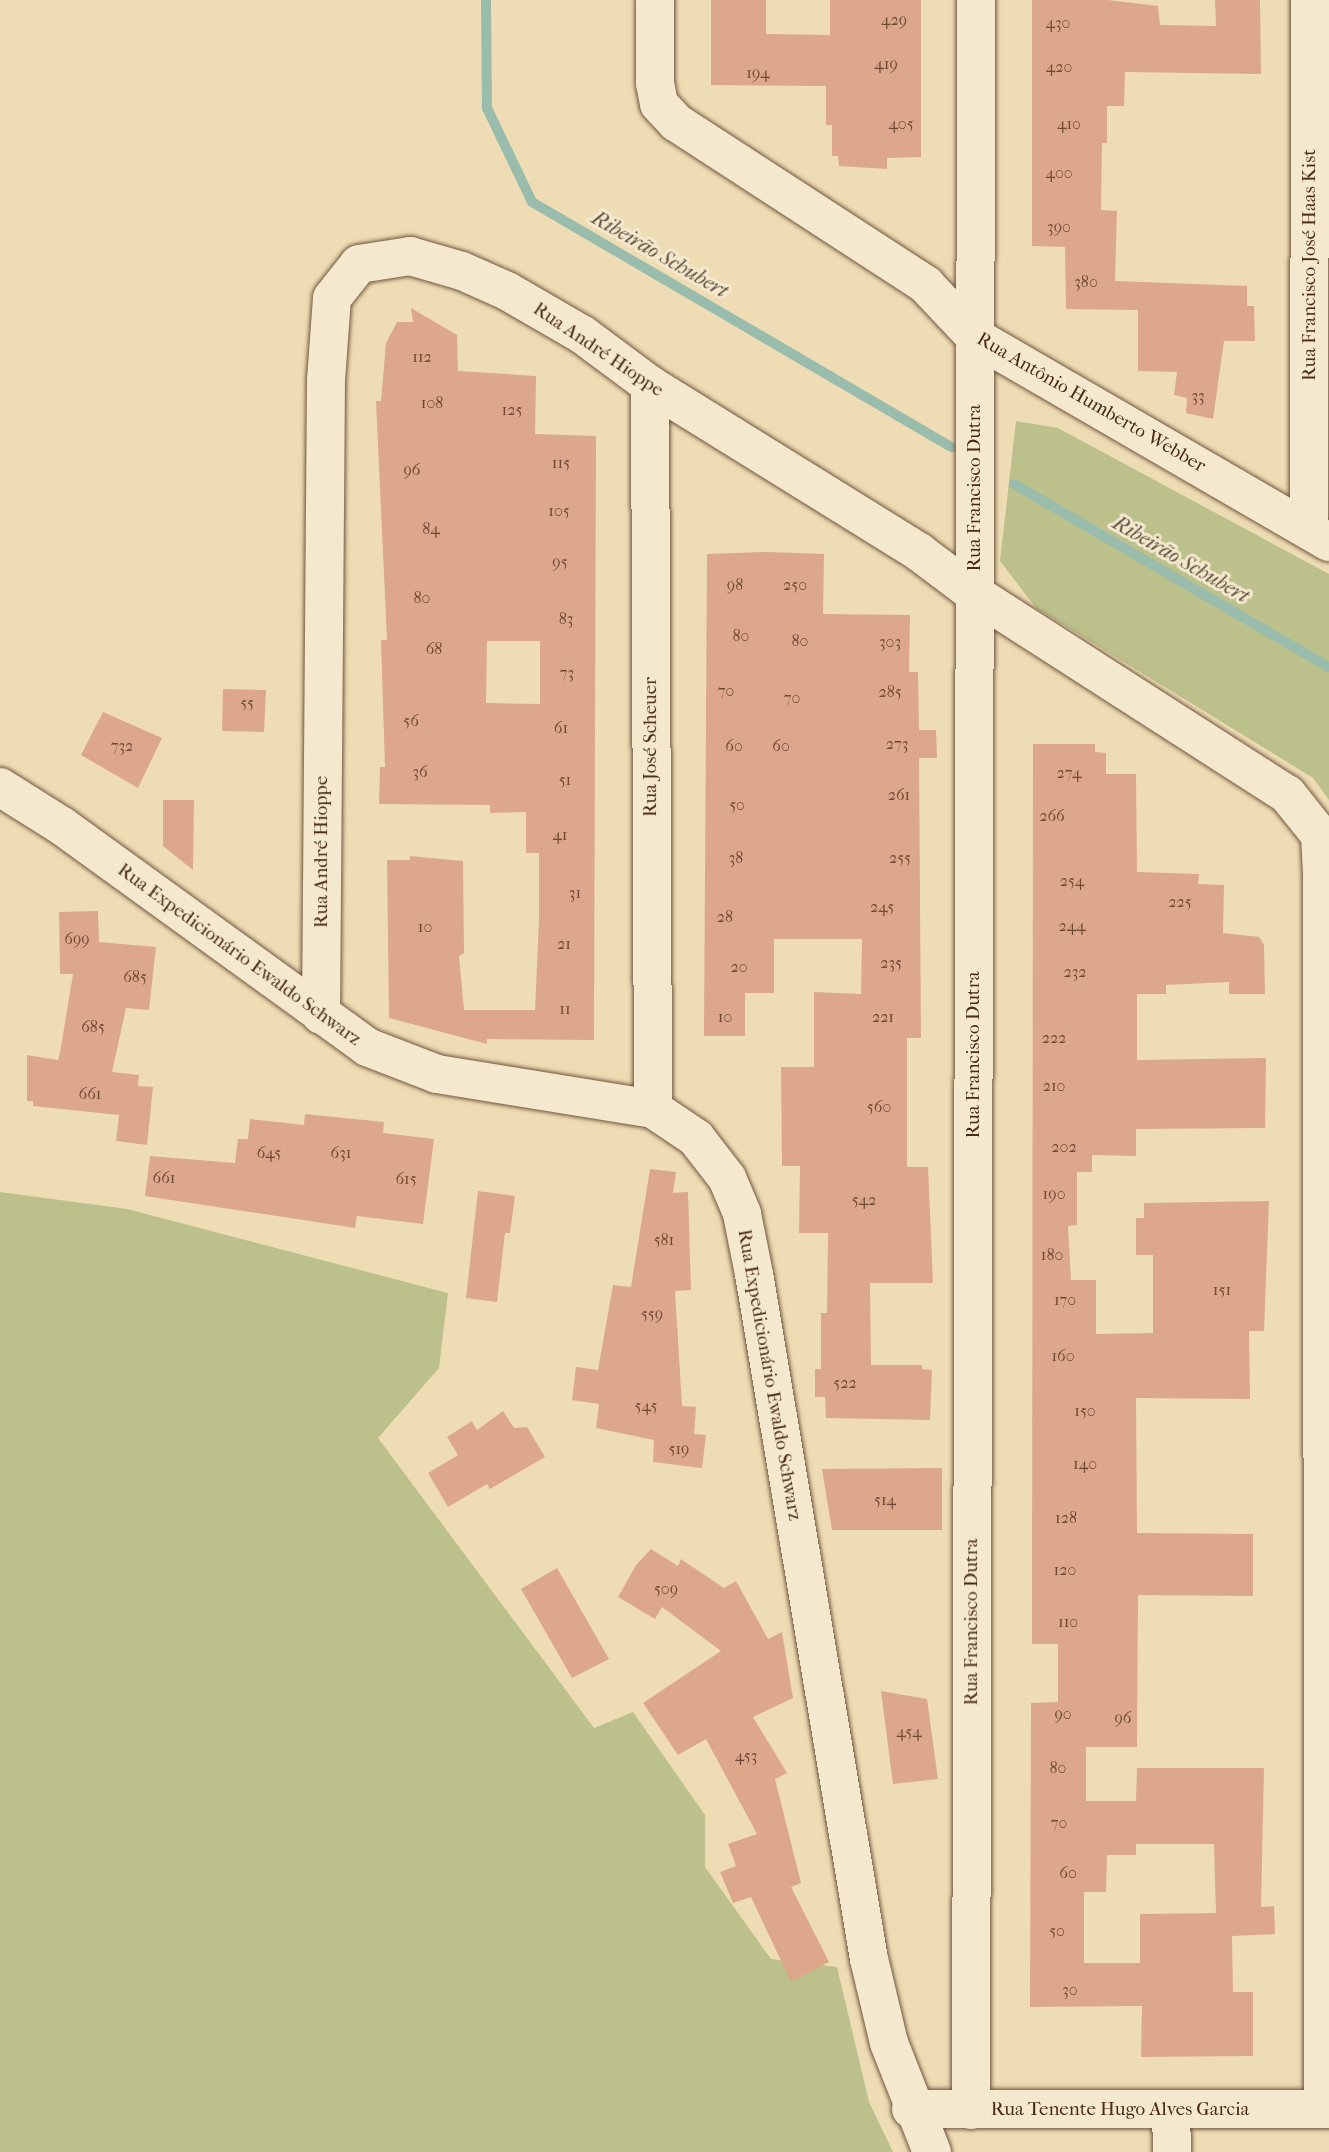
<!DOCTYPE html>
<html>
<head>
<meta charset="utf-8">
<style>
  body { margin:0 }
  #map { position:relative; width:1329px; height:2152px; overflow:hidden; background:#eeddb4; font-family:"IM FELL French Canon",serif }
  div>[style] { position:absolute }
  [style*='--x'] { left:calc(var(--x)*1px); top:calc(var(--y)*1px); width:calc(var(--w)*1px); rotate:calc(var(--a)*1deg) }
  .green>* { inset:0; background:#bcc08b }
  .stream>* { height:10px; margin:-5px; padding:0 5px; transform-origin:5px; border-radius:5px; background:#99bcac }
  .building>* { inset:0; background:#dda78c }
  .roads { filter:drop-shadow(0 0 2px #72553e) drop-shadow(0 0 2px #72553e) }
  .minor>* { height:38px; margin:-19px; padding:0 19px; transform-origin:19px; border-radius:19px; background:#f4e9ce }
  span { translate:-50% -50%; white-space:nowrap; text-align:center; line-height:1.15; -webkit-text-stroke:6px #f4e9ce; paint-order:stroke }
  .number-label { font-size:16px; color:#6d4834 }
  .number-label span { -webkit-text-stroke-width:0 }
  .street-label { font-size:19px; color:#482816 }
  .water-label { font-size:21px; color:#5c4d3c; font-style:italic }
</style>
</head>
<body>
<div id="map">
  <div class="green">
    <i style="clip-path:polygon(1016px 421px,1058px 428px,1329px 574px,1329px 800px,1313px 778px,1036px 608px,1000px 561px)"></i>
    <i style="clip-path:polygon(0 1192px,127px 1209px,448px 1293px,439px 1368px,378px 1438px,594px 1728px,633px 1712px,705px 1815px,705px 1867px,771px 1959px,837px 1967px,869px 2102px,893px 2152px,0 2152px)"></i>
  </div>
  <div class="stream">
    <i style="--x:486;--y:0;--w:108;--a:89.5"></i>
    <i style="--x:487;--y:108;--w:104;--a:64.4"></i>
    <i style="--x:532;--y:202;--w:486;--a:30.3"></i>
    <i style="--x:1014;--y:484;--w:364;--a:30.2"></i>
  </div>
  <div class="building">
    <i style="clip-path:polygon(711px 0,766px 0,766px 34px,830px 35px,830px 0,921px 0,921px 157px,887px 158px,887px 169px,839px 166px,838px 156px,832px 156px,832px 125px,826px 125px,826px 86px,711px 85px)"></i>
    <i style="clip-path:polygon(1032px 0,1108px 0,1158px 6px,1160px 25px,1216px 26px,1215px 0,1260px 0,1261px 74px,1125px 72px,1124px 106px,1107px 106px,1107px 143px,1102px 143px,1101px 210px,1117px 211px,1115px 281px,1247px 286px,1247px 306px,1254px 306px,1255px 341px,1224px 341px,1213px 419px,1186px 413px,1187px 398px,1174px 395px,1177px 372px,1138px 371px,1138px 310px,1066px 309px,1065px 247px,1032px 246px)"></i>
    <i style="clip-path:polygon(evenodd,411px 308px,457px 335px,458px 371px,536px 376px,535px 434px,596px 436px,594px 1040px,487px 1039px,487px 1044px,389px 1018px,387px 860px,410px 860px,410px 856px,463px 861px,464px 953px,459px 956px,464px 1010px,535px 1010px,539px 921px,539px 853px,526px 853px,526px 812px,490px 813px,490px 805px,379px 804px,380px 767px,385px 767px,381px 640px,387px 640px,376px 401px,381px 401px,386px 343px,397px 322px,413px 322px,411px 308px,487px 641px,540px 641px,540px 704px,486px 703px,487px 641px)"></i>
    <i style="clip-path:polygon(767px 552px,824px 554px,823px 614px,910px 615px,909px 672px,918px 672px,919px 730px,936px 730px,937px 758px,919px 758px,921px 1038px,907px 1038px,907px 1167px,928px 1167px,933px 1283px,870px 1283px,871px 1365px,922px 1365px,922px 1369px,932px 1370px,930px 1420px,826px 1418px,825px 1397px,815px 1397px,815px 1369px,821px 1369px,821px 1313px,827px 1313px,828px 1233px,799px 1233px,800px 1166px,782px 1166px,781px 1067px,814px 1067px,814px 992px,861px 994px,862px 939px,774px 939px,774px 993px,745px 993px,745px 1036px,704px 1036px,707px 554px)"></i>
    <i style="clip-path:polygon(223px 689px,266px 690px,264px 732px,222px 731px)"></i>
    <i style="clip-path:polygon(103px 712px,162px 738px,138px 788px,81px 755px)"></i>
    <i style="clip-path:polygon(evenodd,1033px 744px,1095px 744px,1095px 752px,1106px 753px,1106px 774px,1136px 774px,1137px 872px,1199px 874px,1198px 884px,1224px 885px,1223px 933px,1259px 937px,1264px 945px,1265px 994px,1229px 994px,1229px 982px,1166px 985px,1166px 994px,1137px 994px,1137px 1060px,1266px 1058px,1265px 1128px,1136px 1129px,1136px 1156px,1092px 1155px,1092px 1172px,1077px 1172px,1077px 1225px,1068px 1226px,1071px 1280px,1096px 1280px,1096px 1334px,1153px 1333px,1153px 1255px,1136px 1255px,1136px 1218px,1144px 1218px,1144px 1203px,1269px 1201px,1264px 1331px,1249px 1331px,1250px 1399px,1136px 1398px,1137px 1533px,1253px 1534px,1253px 1596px,1138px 1595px,1137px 1747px,1086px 1747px,1086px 1801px,1136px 1801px,1137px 1768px,1264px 1768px,1261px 1907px,1274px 1906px,1275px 1934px,1232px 1936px,1233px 1992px,1253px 1992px,1253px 2056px,1141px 2057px,1142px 2006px,1030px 2007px,1031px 1703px,1058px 1702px,1058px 1644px,1032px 1644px,1033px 744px,1136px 1844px,1214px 1844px,1216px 1913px,1140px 1914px,1140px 1963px,1084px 1963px,1084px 1892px,1106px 1892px,1107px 1855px,1136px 1855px,1136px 1844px)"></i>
    <i style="clip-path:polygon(163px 800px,194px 800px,193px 870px,163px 846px)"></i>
    <i style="clip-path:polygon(98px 911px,99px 942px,156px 947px,149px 1010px,126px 1008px,112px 1072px,139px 1075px,138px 1086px,153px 1087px,147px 1145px,116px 1141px,119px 1115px,33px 1106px,33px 1101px,27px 1101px,27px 1055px,58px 1060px,60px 1053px,73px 974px,60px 974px,59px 912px)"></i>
    <i style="clip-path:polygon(305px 1114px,384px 1122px,383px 1133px,434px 1139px,423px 1224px,357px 1216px,355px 1228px,145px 1196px,150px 1156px,235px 1163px,238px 1139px,248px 1139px,250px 1119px,304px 1125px)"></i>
    <i style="clip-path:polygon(650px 1169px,676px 1172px,673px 1193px,688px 1192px,691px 1290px,675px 1291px,682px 1406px,696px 1407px,694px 1434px,706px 1435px,702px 1468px,653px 1462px,654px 1440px,596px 1428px,599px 1404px,572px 1400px,576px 1367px,598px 1370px,613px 1285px,631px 1287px)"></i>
    <i style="clip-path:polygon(478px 1191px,515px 1196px,510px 1233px,505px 1233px,497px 1302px,466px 1298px)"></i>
    <i style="clip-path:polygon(503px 1411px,514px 1428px,527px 1427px,545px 1457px,490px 1489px,487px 1484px,448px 1507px,428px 1473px,458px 1455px,447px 1437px,472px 1421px,477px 1430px)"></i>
    <i style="clip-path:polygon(942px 1468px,942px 1530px,832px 1530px,822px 1469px)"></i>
    <i style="clip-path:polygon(651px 1549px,678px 1566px,681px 1559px,724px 1588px,736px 1581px,768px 1639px,782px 1632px,793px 1698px,753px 1717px,787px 1773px,775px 1779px,801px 1883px,791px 1887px,829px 1962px,791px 1982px,751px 1897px,733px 1903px,720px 1872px,736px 1866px,728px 1844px,757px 1834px,706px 1739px,678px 1755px,643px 1703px,721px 1651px,662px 1607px,655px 1619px,618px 1597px,636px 1565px)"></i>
    <i style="clip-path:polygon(557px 1568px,609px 1659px,572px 1678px,521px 1589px)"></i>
    <i style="clip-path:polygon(881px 1691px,927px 1699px,938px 1779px,893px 1784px)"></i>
  </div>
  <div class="roads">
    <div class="minor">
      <i style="--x:655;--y:0;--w:83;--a:90"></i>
      <i style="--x:655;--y:83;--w:21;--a:79"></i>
      <i style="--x:659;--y:104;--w:26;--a:47"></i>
      <i style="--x:677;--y:123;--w:297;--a:33"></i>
      <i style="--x:926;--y:285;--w:71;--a:46.7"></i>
      <i style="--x:975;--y:337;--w:409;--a:30.1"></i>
      <i style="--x:650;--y:385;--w:724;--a:89.76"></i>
      <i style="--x:1309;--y:530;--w:530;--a:-89.89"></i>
      <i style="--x:0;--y:787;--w:73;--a:32.2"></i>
      <i style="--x:62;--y:826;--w:377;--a:35.9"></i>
      <i style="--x:367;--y:1047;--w:75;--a:21.1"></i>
      <i style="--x:437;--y:1074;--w:219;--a:9.2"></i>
      <i style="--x:653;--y:1109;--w:52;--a:34"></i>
      <i style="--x:696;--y:1138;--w:51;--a:52.2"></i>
      <i style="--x:727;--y:1178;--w:39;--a:67"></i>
      <i style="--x:742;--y:1214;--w:61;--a:78.7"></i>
      <i style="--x:754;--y:1274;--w:695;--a:80.47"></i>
      <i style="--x:869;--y:1959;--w:86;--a:76.6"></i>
      <i style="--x:889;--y:2043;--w:117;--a:68.5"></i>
      <i style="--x:321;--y:1015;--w:635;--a:-89.55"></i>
      <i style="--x:326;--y:380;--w:82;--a:-85.8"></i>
      <i style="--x:332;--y:298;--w:43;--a:-51.5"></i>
      <i style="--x:359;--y:264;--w:52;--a:-8.9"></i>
      <i style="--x:410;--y:256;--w:54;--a:16.1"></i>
      <i style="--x:462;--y:271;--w:49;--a:24"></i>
      <i style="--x:507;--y:291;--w:88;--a:30.1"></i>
      <i style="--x:583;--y:335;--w:84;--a:36.7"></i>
      <i style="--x:650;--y:385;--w:317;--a:31.8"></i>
      <i style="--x:919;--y:552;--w:70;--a:36.9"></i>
      <i style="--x:975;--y:594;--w:371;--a:32.7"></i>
      <i style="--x:1287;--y:794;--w:53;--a:51.2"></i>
      <i style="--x:1320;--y:835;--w:39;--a:87"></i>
      <i style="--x:1322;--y:874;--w:1235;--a:89.95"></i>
      <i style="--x:911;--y:2109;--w:418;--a:0"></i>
      <i style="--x:971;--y:2110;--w:2110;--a:-89.86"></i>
      <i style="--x:1171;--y:2111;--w:41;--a:88.6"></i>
    </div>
  </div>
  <div class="number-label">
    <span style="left:894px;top:20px">429</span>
    <span style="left:1058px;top:23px">430</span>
    <span style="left:886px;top:64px">419</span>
    <span style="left:1059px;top:67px">420</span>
    <span style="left:758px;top:73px">194</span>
    <span style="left:901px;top:124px">405</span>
    <span style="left:1069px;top:124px">410</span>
    <span style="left:1059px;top:173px">400</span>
    <span style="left:1059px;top:227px">390</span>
    <span style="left:1086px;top:282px">380</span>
    <span style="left:422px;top:357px">112</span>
    <span style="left:1198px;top:396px">33</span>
    <span style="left:432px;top:403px">108</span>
    <span style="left:512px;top:410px">125</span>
    <span style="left:561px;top:463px">115</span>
    <span style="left:412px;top:470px">96</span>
    <span style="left:559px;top:511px">105</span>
    <span style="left:431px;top:529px">84</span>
    <span style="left:560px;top:562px">95</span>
    <span style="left:735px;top:585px">98</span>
    <span style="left:795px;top:585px">250</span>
    <span style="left:422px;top:598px">80</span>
    <span style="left:566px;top:619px">83</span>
    <span style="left:741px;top:636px">80</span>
    <span style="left:800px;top:641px">80</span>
    <span style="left:890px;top:642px">303</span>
    <span style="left:434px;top:649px">68</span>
    <span style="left:567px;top:673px">73</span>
    <span style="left:726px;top:691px">70</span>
    <span style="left:890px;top:692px">285</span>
    <span style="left:792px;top:698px">70</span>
    <span style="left:247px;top:703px">55</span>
    <span style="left:411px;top:721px">56</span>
    <span style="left:561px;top:728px">61</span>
    <span style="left:897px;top:744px">273</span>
    <span style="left:122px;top:746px">732</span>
    <span style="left:734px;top:746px">60</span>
    <span style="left:781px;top:746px">60</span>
    <span style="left:420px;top:772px">36</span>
    <span style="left:1069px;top:773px">274</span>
    <span style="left:565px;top:780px">51</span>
    <span style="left:899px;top:795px">261</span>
    <span style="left:737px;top:805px">50</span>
    <span style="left:1052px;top:816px">266</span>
    <span style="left:560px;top:835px">41</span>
    <span style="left:736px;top:858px">38</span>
    <span style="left:900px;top:858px">255</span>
    <span style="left:1072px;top:881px">254</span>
    <span style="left:575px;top:893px">31</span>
    <span style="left:1180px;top:902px">225</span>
    <span style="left:882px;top:907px">245</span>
    <span style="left:725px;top:917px">28</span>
    <span style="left:1072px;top:926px">244</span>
    <span style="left:425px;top:927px">10</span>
    <span style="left:77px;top:939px">699</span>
    <span style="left:564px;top:944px">21</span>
    <span style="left:891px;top:963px">235</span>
    <span style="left:739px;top:967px">20</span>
    <span style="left:1075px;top:972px">232</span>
    <span style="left:135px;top:977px">685</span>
    <span style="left:565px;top:1009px">11</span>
    <span style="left:725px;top:1017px">10</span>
    <span style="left:883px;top:1017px">221</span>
    <span style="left:93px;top:1027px">685</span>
    <span style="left:1054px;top:1038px">222</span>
    <span style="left:1054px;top:1086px">210</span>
    <span style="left:90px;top:1094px">661</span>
    <span style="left:879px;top:1107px">560</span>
    <span style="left:1064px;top:1147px">202</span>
    <span style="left:269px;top:1153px">645</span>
    <span style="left:341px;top:1153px">631</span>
    <span style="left:164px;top:1178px">661</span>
    <span style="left:406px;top:1179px">615</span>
    <span style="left:1054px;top:1194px">190</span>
    <span style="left:864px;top:1200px">542</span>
    <span style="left:664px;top:1240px">581</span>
    <span style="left:1052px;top:1255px">180</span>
    <span style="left:1222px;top:1290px">151</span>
    <span style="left:1065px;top:1300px">170</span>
    <span style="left:652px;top:1314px">559</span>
    <span style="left:1063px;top:1356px">160</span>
    <span style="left:845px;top:1383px">522</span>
    <span style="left:646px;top:1406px">545</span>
    <span style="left:1085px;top:1411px">150</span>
    <span style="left:679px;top:1449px">519</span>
    <span style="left:1085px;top:1464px">140</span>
    <span style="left:885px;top:1500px">514</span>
    <span style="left:1066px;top:1518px">128</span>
    <span style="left:1065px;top:1570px">120</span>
    <span style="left:666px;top:1589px">509</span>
    <span style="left:1068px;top:1622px">110</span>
    <span style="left:1063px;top:1714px">90</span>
    <span style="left:1123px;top:1718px">96</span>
    <span style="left:909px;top:1732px">454</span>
    <span style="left:746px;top:1756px">453</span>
    <span style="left:1058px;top:1768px">80</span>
    <span style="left:1059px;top:1823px">70</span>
    <span style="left:1068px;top:1873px">60</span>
    <span style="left:1057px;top:1931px">50</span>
    <span style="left:1070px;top:1990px">30</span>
  </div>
  <div class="street-label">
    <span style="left:1310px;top:265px;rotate:-90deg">Rua Francisco José Haas Kist</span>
    <span style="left:598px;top:350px;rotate:34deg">Rua André Hioppe</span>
    <span style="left:1091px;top:403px;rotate:30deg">Rua Antônio Humberto Webber</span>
    <span style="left:975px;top:488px;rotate:-90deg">Rua Francisco Dutra</span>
    <span style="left:651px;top:747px;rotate:-90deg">Rua José Scheuer</span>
    <span style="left:322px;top:852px;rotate:-90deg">Rua André Hioppe</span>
    <span style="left:239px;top:955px;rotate:36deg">Rua Expedicionário Ewaldo Schwarz</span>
    <span style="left:974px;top:1055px;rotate:-90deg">Rua Francisco Dutra</span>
    <span style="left:769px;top:1375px;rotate:80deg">Rua Expedicionário Ewaldo Schwarz</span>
    <span style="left:972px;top:1622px;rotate:-90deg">Rua Francisco Dutra</span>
    <span style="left:1120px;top:2110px">Rua Tenente Hugo Alves Garcia</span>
  </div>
  <div class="water-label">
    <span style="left:660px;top:254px;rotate:30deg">Ribeirão Schubert</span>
    <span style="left:1181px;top:559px;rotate:30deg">Ribeirão Schubert</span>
  </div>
</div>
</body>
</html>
